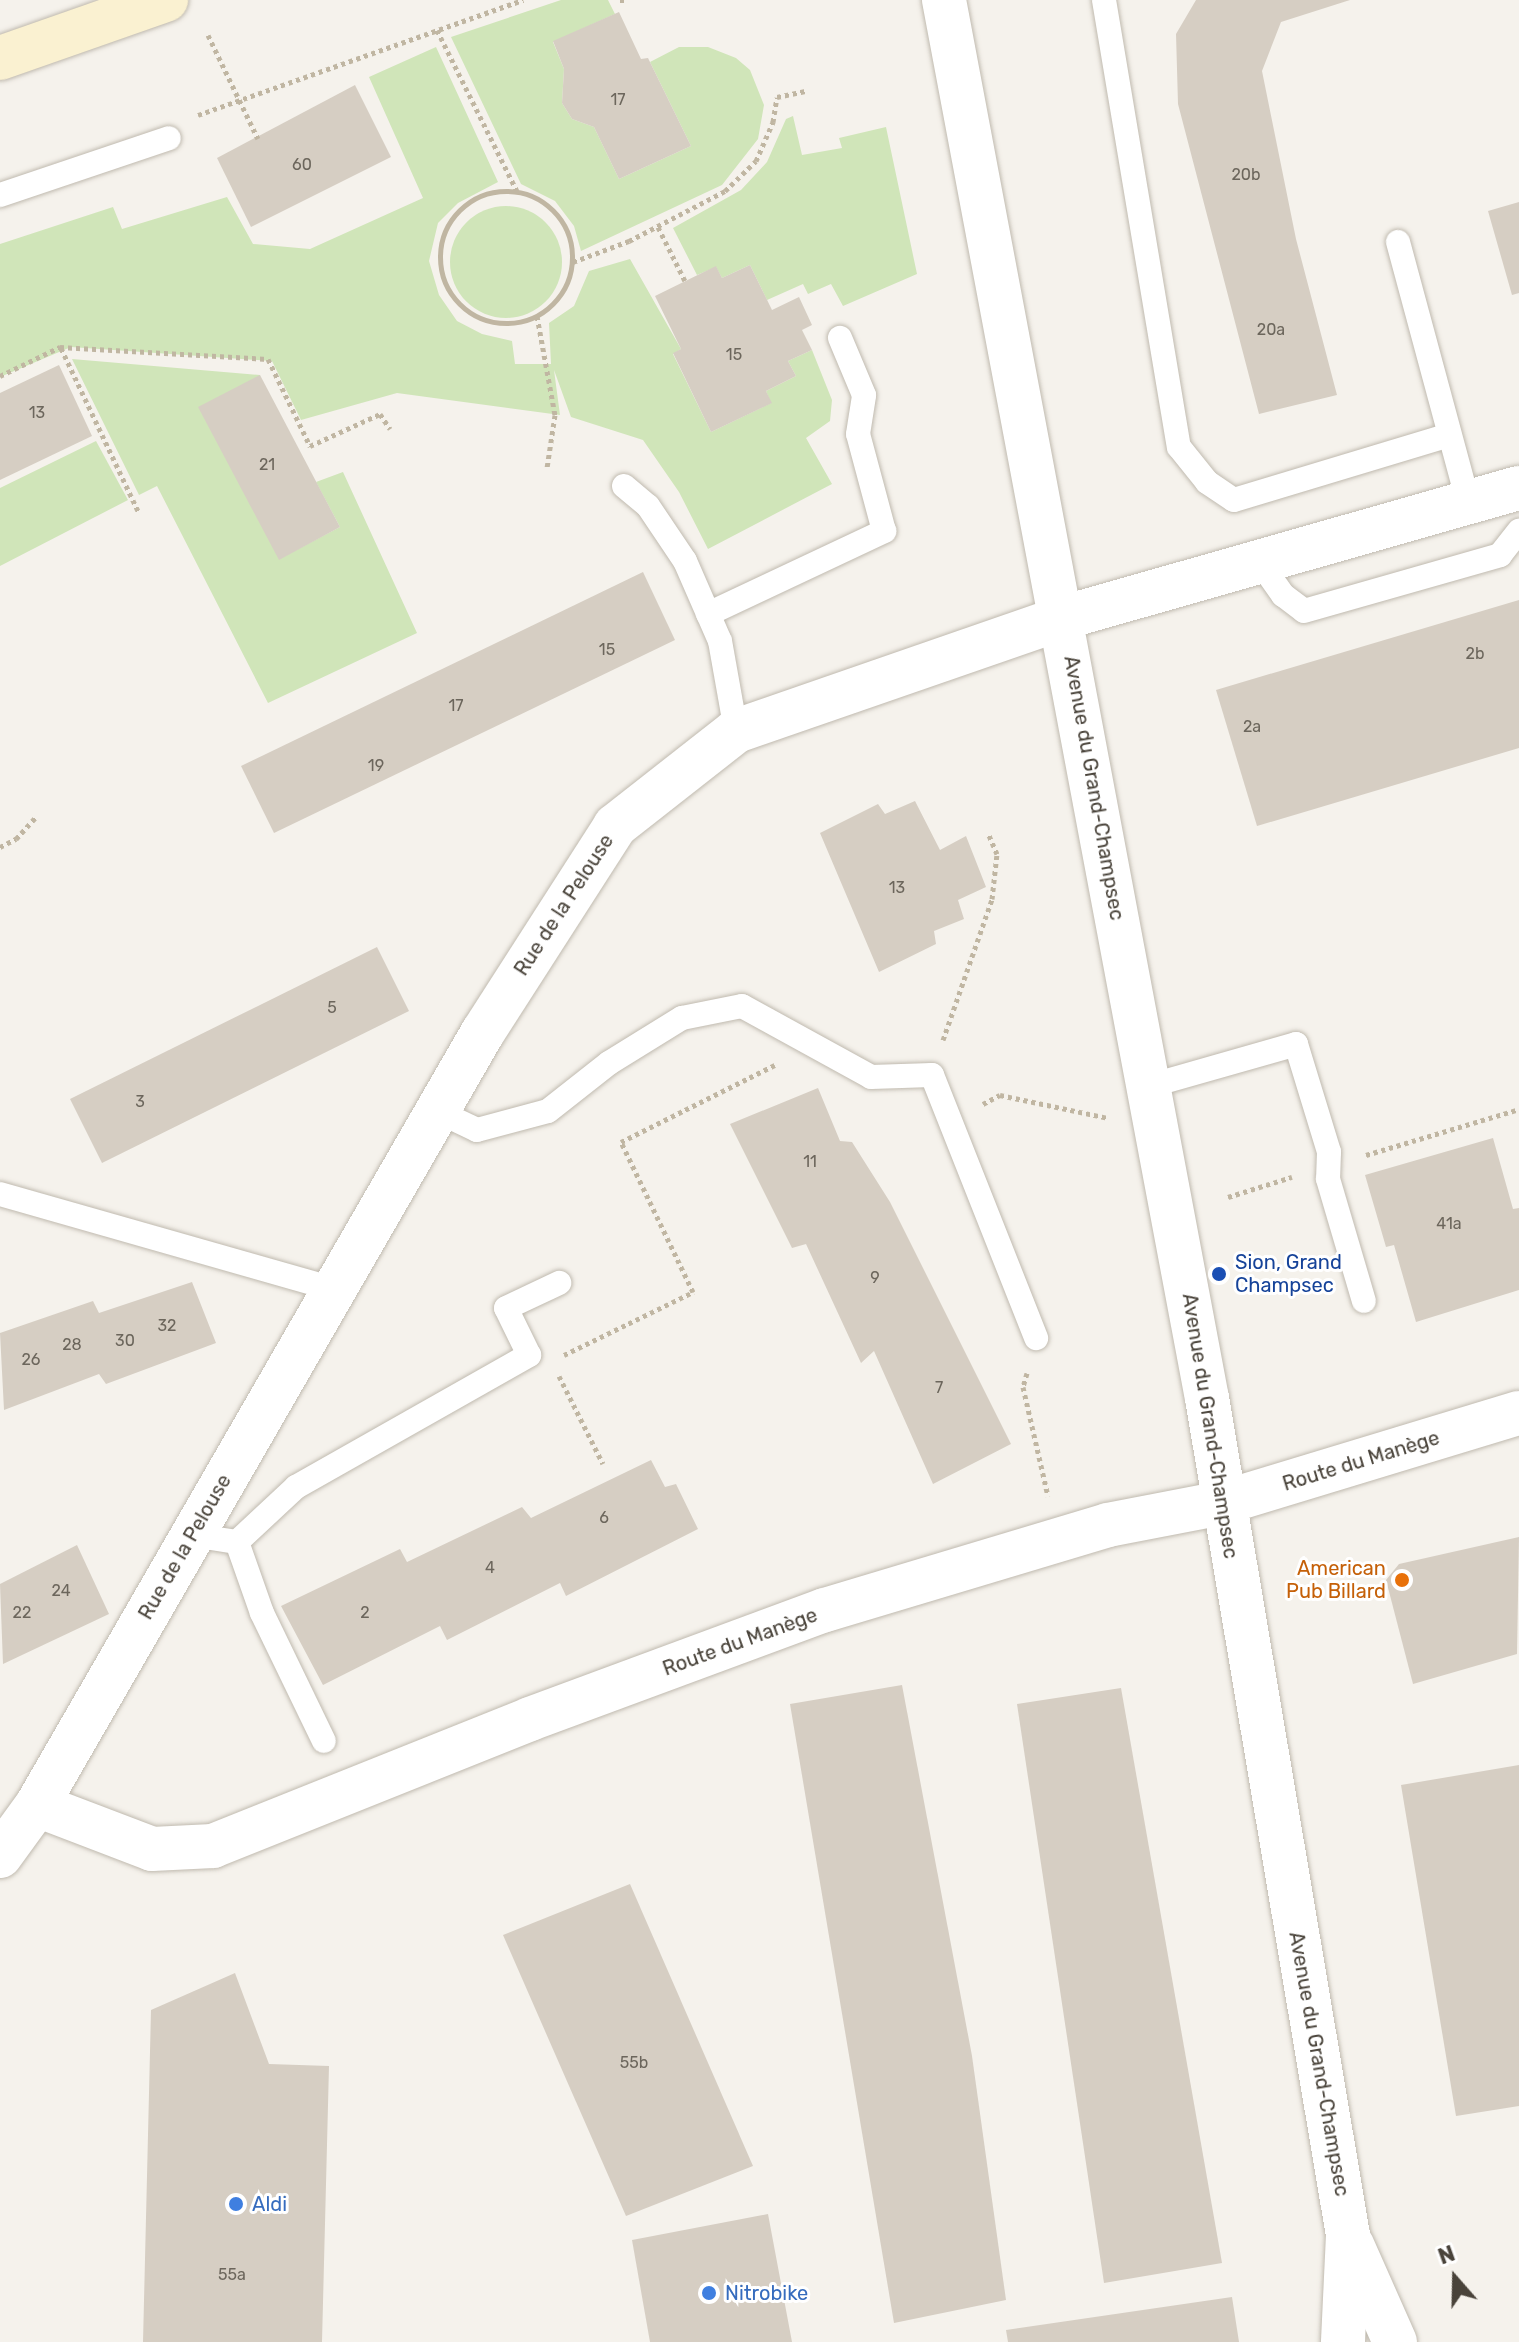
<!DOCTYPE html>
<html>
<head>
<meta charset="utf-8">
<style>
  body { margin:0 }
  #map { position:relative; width:1519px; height:2342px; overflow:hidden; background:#f5f2ec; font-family:Rubik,sans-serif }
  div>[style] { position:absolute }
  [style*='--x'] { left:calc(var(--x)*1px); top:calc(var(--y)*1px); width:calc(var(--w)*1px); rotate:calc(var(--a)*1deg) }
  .green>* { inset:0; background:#d0e5b9 }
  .round { border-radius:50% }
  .building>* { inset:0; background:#d6cec3 }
  .path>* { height:5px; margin-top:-2.5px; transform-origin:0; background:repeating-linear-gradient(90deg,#c0b6a2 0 4px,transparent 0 8px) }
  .path>.ring { margin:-2.5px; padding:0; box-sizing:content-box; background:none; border:5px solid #c0b6a2; border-radius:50% }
  .roads { filter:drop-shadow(0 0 2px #c0baaf) drop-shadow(0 0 2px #c0baaf) }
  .lane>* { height:24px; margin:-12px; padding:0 12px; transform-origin:12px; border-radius:12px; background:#fff }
  .street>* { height:44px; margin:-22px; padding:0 22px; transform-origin:22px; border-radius:22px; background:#fff }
  .secondary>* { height:44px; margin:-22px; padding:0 22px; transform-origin:22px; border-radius:22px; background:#faf1d1 }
  .dots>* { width:22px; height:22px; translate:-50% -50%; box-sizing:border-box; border:4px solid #fff; border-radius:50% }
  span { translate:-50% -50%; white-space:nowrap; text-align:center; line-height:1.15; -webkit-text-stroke:6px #fff; paint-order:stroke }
  .number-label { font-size:16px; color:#6c665c }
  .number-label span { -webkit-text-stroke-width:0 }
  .street-label { font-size:20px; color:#49433a }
  .transit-label { font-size:20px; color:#164399 }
  .left { translate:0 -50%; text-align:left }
  .food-label { font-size:20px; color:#c56008 }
  .right { translate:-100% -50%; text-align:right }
  .shop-label { font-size:20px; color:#366cbe }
  .north { position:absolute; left:1415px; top:2238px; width:80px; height:80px; -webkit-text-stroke:6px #fff; paint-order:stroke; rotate:340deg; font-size:22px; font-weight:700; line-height:32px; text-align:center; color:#49433a }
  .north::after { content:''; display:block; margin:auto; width:28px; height:36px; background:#49433a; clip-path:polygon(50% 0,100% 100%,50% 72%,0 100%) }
</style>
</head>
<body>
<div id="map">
  <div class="green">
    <i style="clip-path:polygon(561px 0,608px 0,615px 14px,553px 42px,564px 69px,562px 103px,572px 119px,594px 127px,619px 179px,691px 146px,650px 62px,679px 47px,708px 47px,736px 58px,750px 70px,764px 105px,758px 139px,722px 185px,581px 251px,574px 226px,555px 201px,521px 184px,451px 37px)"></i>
    <i style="clip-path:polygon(436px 47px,498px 182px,458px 203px,438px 223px,429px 261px,439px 295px,457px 321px,482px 334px,512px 341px,515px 364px,551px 364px,549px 323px,574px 306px,589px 271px,630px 259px,681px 349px,673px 354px,711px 432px,771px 403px,766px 391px,796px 376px,788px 361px,812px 350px,832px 400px,830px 421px,806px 438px,832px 484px,708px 549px,679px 492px,643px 440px,571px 417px,554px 370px,560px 415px,397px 393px,301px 420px,272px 361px,71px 347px,0 377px,0 244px,113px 207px,122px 229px,227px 197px,253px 244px,310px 249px,423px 198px,369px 77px)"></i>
    <i style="clip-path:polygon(793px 116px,802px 155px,842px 148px,839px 138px,886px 127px,917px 274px,843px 306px,831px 284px,808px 294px,803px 284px,767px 300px,750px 265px,722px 278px,716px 267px,697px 275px,673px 228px,741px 190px,767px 162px,786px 119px)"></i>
    <i class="round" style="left:450px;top:206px;width:112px;height:112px"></i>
    <i style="clip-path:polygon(72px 359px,260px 375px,279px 559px,340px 527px,316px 482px,343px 472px,417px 633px,268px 703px,157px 486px,139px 495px)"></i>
    <i style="clip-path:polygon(96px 441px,128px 500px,0 566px,0 488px)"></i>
  </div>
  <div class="building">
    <i style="clip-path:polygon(1196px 0,1350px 0,1281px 22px,1262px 71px,1296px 239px,1337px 395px,1259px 414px,1178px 104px,1176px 34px)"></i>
    <i style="clip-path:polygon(619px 12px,641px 59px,648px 58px,691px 146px,619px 179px,594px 127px,572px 119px,562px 103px,564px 69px,553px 41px)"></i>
    <i style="clip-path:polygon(355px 85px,391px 157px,251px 227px,217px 158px)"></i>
    <i style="clip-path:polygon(1519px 202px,1519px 293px,1512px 295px,1488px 211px)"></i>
    <i style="clip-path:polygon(750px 265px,772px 310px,799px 297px,812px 325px,802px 330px,812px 350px,788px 361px,796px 376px,766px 391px,772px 403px,711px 432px,673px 353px,681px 349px,655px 296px,716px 266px,722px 278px)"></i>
    <i style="clip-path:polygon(59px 365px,92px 436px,0 480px,0 393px)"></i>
    <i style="clip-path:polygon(260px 375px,340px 527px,279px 560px,198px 407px)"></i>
    <i style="clip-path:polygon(643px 572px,675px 640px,274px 833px,241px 766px)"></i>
    <i style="clip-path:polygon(1519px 600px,1519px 748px,1257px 826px,1216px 690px)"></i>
    <i style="clip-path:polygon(915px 801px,940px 850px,966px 836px,986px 887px,958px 900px,964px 919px,934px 931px,936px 944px,879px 972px,820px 833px,878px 804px,885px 814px)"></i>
    <i style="clip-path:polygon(377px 947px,409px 1011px,102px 1163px,70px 1099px)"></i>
    <i style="clip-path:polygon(818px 1088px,840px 1141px,852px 1142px,890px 1202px,1011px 1444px,933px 1484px,874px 1351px,861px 1363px,806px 1244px,792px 1248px,730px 1124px)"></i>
    <i style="clip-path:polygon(1493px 1138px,1513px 1209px,1519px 1208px,1519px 1290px,1416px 1322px,1394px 1245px,1386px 1247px,1365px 1175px)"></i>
    <i style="clip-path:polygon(192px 1282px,216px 1343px,106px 1384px,99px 1374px,4px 1410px,0 1333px,93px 1301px,99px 1313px)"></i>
    <i style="clip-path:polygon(651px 1460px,665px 1487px,676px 1484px,698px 1529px,566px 1596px,560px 1583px,447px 1640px,440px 1626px,323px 1685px,281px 1606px,400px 1549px,407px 1562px,522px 1507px,531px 1518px)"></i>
    <i style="clip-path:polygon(1519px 1537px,1517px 1654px,1413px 1684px,1386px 1580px,1399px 1564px)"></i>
    <i style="clip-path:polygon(77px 1545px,109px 1614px,3px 1664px,0 1584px)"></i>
    <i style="clip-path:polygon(902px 1685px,972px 2056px,1006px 2300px,894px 2323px,790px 1704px)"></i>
    <i style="clip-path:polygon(1121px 1688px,1222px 2263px,1104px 2283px,1017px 1704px)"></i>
    <i style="clip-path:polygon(1519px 1765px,1519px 2106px,1456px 2116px,1401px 1785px)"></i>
    <i style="clip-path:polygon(630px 1884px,753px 2166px,626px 2216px,503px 1935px)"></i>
    <i style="clip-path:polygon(235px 1973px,269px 2064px,329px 2066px,322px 2342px,143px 2342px,151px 2010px)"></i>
    <i style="clip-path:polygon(768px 2214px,792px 2342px,650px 2342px,632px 2240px)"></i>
    <i style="clip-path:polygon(1232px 2297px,1239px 2342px,1008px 2342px,1006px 2330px)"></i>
  </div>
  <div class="path">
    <i style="--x:620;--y:0;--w:4;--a:0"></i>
    <i style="--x:437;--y:30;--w:180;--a:63.6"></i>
    <i style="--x:208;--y:35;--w:115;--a:64.3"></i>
    <i style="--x:198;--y:115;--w:345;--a:-19.5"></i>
    <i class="ring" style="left:440px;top:191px;width:127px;height:127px"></i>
    <i style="--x:658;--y:227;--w:60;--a:63.4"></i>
    <i style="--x:573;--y:262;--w:60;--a:-20.6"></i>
    <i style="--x:629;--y:241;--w:108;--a:-27.5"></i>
    <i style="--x:725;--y:191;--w:43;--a:-44.1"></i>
    <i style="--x:756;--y:161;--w:43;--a:-66.4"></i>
    <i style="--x:773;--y:122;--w:25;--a:-81"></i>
    <i style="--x:777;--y:97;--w:29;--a:-12"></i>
    <i style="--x:537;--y:316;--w:101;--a:79.7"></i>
    <i style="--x:555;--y:415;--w:54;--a:98.6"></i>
    <i style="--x:61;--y:348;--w:183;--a:64.7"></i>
    <i style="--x:0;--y:376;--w:67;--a:-25.8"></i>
    <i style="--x:60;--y:347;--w:208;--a:3.3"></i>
    <i style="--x:268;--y:359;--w:97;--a:64.2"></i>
    <i style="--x:310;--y:446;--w:77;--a:-24.6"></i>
    <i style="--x:380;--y:414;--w:18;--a:56"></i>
    <i style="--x:0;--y:847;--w:18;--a:-27"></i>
    <i style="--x:16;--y:839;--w:30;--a:-48"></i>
    <i style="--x:943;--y:1040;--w:149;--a:-70.8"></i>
    <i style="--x:992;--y:899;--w:45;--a:-83.7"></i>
    <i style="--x:997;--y:854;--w:21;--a:-113"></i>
    <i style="--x:983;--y:1104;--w:19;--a:-28"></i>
    <i style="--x:1000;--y:1095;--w:110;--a:12"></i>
    <i style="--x:1366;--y:1155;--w:160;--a:-16.7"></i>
    <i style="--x:1228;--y:1197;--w:67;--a:-17.4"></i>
    <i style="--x:564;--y:1355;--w:144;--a:-26"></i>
    <i style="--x:693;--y:1292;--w:166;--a:-115.6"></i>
    <i style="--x:621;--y:1142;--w:172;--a:-26.6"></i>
    <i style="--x:1027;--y:1373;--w:15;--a:106"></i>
    <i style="--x:1023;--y:1387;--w:112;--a:77.1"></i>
    <i style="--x:559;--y:1376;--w:98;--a:63.4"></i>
  </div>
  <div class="roads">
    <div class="lane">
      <i style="--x:1104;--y:0;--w:453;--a:80.5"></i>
      <i style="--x:1179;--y:447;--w:45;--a:51.3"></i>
      <i style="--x:1207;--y:482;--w:32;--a:34"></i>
      <i style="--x:1234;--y:500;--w:225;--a:-16.8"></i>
      <i style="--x:0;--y:195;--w:178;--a:-18.6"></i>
      <i style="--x:1398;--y:242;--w:269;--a:74.9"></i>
      <i style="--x:624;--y:486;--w:31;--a:40"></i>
      <i style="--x:648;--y:506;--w:66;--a:56.1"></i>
      <i style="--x:685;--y:561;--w:87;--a:66.4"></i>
      <i style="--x:720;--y:641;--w:91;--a:79.9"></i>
      <i style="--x:1259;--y:561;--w:42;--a:54.8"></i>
      <i style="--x:1283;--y:595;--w:26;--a:37"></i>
      <i style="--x:1304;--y:611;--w:204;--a:-15.9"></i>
      <i style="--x:1500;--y:555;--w:31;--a:-52"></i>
      <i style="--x:708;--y:614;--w:195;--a:-25.2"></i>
      <i style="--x:884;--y:531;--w:100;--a:-105"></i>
      <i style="--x:858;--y:434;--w:39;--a:-81"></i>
      <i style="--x:864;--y:395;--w:62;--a:-112.8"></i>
      <i style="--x:1149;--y:1086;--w:153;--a:-15.9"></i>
      <i style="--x:1296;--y:1044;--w:113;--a:73"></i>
      <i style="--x:1329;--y:1152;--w:27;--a:92"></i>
      <i style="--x:1328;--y:1179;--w:127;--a:73.6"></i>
      <i style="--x:437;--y:1111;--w:44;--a:25.4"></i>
      <i style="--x:477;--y:1130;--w:73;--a:-15"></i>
      <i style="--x:548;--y:1111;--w:78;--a:-38.2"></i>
      <i style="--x:609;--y:1063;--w:86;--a:-31.7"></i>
      <i style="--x:682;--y:1018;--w:61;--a:-11.3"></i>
      <i style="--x:742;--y:1006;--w:147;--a:28.8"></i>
      <i style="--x:871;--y:1077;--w:61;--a:-1.9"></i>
      <i style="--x:932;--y:1075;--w:283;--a:68.4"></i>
      <i style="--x:0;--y:1194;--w:347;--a:15.9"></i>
      <i style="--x:192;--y:1535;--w:46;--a:8.8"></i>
      <i style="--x:237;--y:1542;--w:81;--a:-43"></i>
      <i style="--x:296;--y:1487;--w:268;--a:-29.5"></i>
      <i style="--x:529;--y:1355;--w:52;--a:-116.1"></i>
      <i style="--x:506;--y:1308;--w:59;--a:-25.3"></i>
      <i style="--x:237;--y:1542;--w:75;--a:70.6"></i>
      <i style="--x:262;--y:1613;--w:142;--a:64.2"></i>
    </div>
    <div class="street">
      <i style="--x:944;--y:0;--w:1423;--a:79.35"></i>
      <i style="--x:1207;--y:1398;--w:849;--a:80.44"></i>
      <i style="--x:1348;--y:2235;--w:107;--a:92.7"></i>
      <i style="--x:37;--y:1805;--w:123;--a:20.9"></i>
      <i style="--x:152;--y:1849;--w:61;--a:-2.8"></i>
      <i style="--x:213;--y:1846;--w:341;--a:-21.8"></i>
      <i style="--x:530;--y:1719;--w:314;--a:-20.3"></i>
      <i style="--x:825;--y:1610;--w:295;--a:-16.7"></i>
      <i style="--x:1108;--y:1525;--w:116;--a:-10.9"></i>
      <i style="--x:1222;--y:1503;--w:310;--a:-16.9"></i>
      <i style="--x:0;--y:1856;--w:63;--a:-54"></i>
      <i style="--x:37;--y:1805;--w:892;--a:-60.02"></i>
      <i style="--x:483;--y:1032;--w:245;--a:-57.3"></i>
      <i style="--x:615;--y:826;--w:154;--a:-38.1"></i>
      <i style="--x:736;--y:731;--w:345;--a:-19.1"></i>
      <i style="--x:1062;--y:618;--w:475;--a:-15.9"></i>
      <i style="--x:1352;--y:2245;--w:106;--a:66.1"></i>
    </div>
    <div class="secondary">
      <i style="--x:0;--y:58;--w:176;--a:-19.3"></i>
    </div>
  </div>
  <div class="dots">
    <i style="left:1219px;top:1274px;background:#1a4fb4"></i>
    <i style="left:1402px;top:1580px;background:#e8710a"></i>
    <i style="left:236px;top:2204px;background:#3f7fe0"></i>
    <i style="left:709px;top:2293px;background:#3f7fe0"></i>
  </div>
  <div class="number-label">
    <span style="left:618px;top:100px">17</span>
    <span style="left:302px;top:165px">60</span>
    <span style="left:1246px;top:175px">20b</span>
    <span style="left:1271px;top:330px">20a</span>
    <span style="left:734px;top:355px">15</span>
    <span style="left:37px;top:413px">13</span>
    <span style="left:267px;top:465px">21</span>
    <span style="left:607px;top:650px">15</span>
    <span style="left:1475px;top:654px">2b</span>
    <span style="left:456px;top:706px">17</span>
    <span style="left:1252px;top:727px">2a</span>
    <span style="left:376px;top:766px">19</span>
    <span style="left:897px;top:888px">13</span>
    <span style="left:332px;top:1008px">5</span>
    <span style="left:140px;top:1102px">3</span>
    <span style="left:810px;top:1162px">11</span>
    <span style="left:1449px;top:1224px">41a</span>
    <span style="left:875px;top:1278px">9</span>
    <span style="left:167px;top:1326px">32</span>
    <span style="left:125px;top:1341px">30</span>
    <span style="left:72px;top:1345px">28</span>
    <span style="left:31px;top:1360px">26</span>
    <span style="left:939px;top:1388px">7</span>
    <span style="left:604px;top:1518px">6</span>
    <span style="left:490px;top:1568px">4</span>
    <span style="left:61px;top:1591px">24</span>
    <span style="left:22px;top:1613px">22</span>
    <span style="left:365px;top:1613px">2</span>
    <span style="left:634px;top:2063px">55b</span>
    <span style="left:232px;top:2275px">55a</span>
  </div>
  <div class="street-label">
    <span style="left:1094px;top:788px;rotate:80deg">Avenue du Grand-Champsec</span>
    <span style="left:564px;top:905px;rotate:-57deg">Rue de la Pelouse</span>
    <span style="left:1210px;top:1426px;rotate:81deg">Avenue du Grand-Champsec</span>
    <span style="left:1361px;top:1461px;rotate:-17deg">Route du Manège</span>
    <span style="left:185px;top:1547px;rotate:-60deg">Rue de la Pelouse</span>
    <span style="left:740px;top:1642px;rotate:-20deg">Route du Manège</span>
    <span style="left:1319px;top:2064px;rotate:80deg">Avenue du Grand-Champsec</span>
  </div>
  <div class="transit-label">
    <span class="left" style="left:1235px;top:1274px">Sion, Grand<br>Champsec</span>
  </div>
  <div class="food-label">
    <span class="right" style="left:1386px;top:1580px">American<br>Pub Billard</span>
  </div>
  <div class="shop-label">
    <span class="left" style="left:252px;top:2204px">Aldi</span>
    <span class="left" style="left:725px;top:2293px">Nitrobike</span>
  </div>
  <div class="north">N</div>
</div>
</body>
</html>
